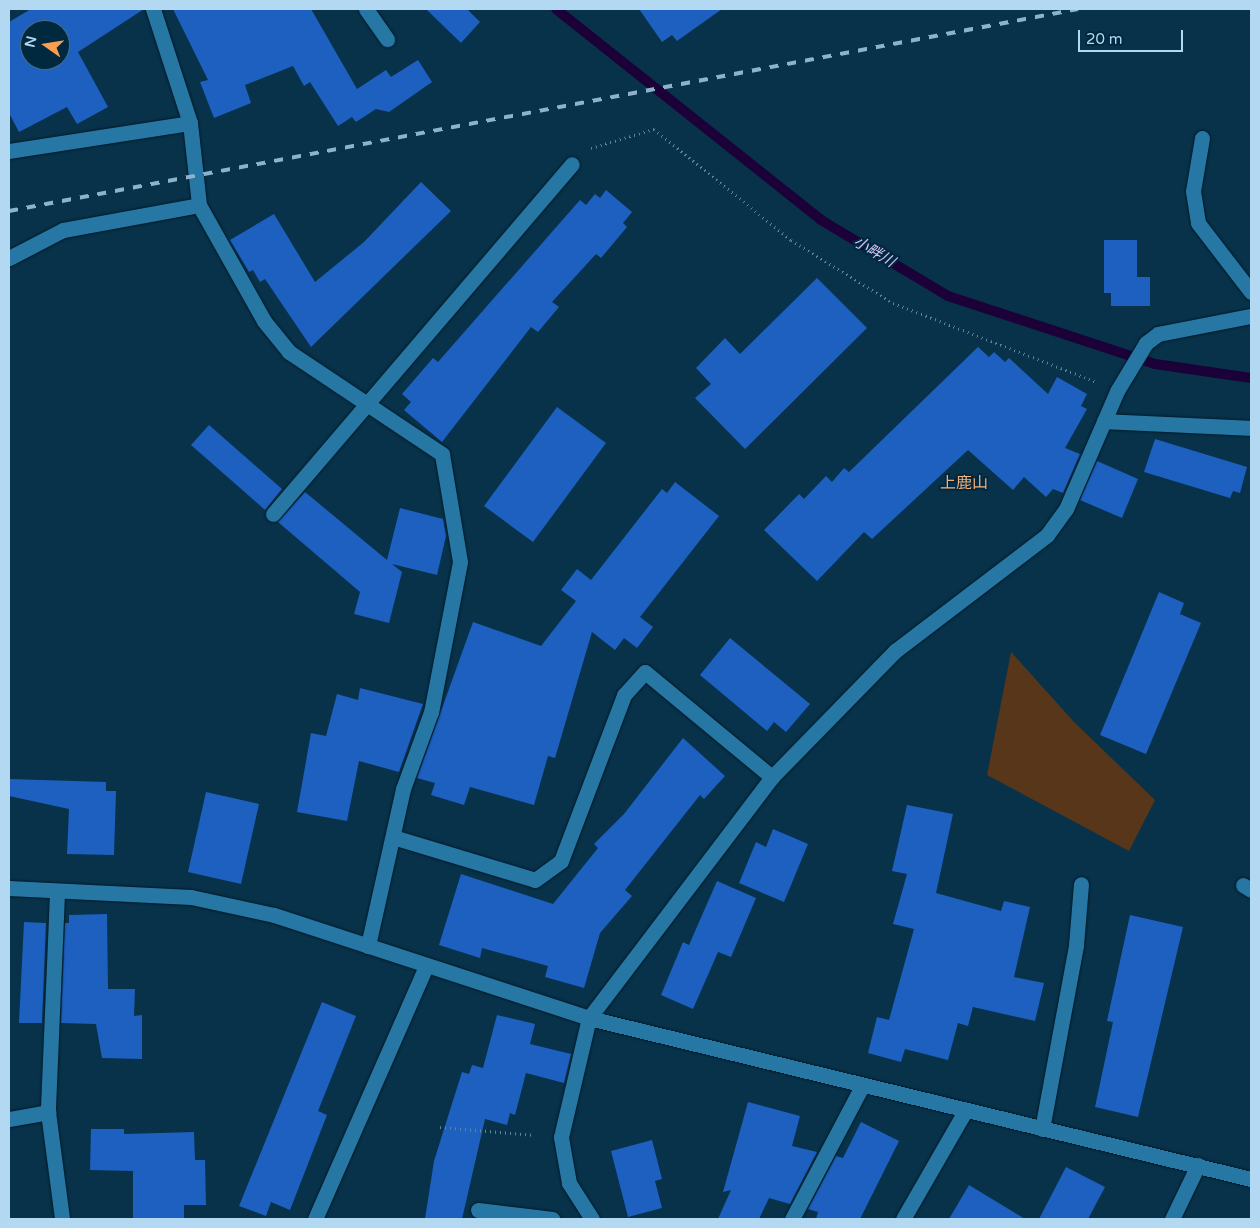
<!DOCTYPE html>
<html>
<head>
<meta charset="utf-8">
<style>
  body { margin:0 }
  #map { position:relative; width:1260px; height:1228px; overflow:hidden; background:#07324a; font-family:"Varela Round","Noto Sans JP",sans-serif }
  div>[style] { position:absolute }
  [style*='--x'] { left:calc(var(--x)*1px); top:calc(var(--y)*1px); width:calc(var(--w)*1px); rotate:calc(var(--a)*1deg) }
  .green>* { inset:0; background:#583619 }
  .stream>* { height:10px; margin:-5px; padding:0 5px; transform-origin:5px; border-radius:5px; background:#1b0138 }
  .building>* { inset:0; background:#1e60bf }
  .path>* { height:3px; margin-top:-1.5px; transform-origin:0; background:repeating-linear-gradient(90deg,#5c849c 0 1px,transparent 0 5px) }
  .roads { filter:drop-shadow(0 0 1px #021927) drop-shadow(0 0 1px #021927) }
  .minor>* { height:15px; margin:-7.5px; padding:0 7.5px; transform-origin:7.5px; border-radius:7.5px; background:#2777a4 }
  .rail>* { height:4px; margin-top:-2px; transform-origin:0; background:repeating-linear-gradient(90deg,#8cb3cb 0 9px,transparent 0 18px) }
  span { translate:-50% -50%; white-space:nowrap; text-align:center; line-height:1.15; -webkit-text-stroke:4px #00283f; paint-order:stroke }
  .water-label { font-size:15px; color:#d2c2f8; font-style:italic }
  .quarter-label { font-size:16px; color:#f0b07e }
  .frame { position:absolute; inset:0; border:10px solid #b3d8f1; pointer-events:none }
  .north { position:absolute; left:20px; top:20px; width:50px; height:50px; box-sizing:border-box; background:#00283f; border:1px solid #486e86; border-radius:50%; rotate:283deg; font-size:14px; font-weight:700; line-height:20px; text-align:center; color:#b3d8f1 }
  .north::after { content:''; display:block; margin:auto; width:18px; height:22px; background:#fb9e50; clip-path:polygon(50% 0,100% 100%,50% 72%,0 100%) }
  .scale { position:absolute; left:1078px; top:30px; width:105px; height:22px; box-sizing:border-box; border:2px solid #b3d8f1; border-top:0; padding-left:6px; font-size:15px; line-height:18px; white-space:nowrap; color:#b3d8f1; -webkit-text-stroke:4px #00283f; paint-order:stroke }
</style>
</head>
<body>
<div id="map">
  <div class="green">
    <i style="clip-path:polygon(1011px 652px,1074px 722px,1155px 800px,1129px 851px,987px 775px)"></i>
  </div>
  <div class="stream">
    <i style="--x:556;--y:9;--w:339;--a:38.5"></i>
    <i style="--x:821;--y:220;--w:148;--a:30.9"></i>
    <i style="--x:948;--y:296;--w:218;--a:18.2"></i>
    <i style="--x:1155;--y:364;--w:97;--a:8.3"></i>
  </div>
  <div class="building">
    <i style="clip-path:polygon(evenodd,31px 9px,144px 9px,78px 52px,108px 107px,77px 124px,67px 107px,19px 132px,9px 113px,9px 22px,31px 9px,30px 30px,60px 30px,60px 60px,30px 60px,30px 30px)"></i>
    <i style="clip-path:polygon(173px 9px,311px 9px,357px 89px,386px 70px,391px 77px,418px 60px,432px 82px,389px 112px,376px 109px,356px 122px,352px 117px,338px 126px,310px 82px,304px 86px,293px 66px,245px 85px,251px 103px,214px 118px,200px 82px,208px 80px)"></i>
    <i style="clip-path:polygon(426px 9px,467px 9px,480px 22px,461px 43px)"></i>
    <i style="clip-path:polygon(639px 9px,722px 9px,677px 41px,672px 35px,662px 42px)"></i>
    <i style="clip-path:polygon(421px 182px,451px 211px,311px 347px,265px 279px,260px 282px,253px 270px,249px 272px,230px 240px,274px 214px,315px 282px,364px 242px)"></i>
    <i style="clip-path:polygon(606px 190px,632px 212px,623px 223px,627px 227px,601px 258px,596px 254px,552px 302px,559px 307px,538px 332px,531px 327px,442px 442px,404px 410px,411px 402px,402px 394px,433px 358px,438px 362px,580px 200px,586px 205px,595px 194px,600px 198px)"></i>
    <i style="clip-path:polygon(1104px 240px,1137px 240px,1137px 277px,1150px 277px,1150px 306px,1111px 306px,1111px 293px,1104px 293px)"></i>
    <i style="clip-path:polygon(817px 278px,867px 328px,745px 449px,695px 398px,711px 384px,696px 368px,725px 338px,740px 354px)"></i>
    <i style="clip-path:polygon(978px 347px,989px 357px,994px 352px,1005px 362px,1009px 358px,1048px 394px,1057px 377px,1087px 394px,1081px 406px,1087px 409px,1065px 448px,1080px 454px,1063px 493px,1053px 489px,1046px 497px,1024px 477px,1013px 490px,968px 450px,872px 539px,864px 532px,817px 581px,764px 530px,799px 494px,804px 499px,826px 476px,832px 482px,844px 468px,849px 472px)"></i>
    <i style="clip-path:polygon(557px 407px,606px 443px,533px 542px,484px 506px)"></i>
    <i style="clip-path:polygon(209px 425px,282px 489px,265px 510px,191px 445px)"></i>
    <i style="clip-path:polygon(1155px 439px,1247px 467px,1240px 493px,1233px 491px,1230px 498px,1144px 472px)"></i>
    <i style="clip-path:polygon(1097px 461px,1138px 479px,1122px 518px,1080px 500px)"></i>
    <i style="clip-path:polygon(675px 482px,719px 516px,640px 617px,653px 627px,637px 648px,624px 638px,615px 650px,592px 632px,555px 758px,548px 756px,534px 805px,470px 787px,464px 805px,431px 795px,435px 783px,417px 778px,473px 622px,541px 646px,576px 601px,561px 590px,577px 569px,591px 580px,662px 489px,667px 493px)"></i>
    <i style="clip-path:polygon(305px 492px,387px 560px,400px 508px,443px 519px,446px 536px,437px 575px,392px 564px,402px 572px,389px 623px,354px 614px,360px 592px,278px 522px)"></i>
    <i style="clip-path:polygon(1159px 592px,1184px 603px,1180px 614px,1201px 623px,1146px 754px,1100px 735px)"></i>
    <i style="clip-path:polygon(730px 638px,810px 704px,786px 732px,774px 722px,767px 731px,700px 675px)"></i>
    <i style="clip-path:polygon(360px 688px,423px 704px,399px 772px,359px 761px,347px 821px,297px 812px,311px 733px,326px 736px,337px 694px,358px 700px)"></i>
    <i style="clip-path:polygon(683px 738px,725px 776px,704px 799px,700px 795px,625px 890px,632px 896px,600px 933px,584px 988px,545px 977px,548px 966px,482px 948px,480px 958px,439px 945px,461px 874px,553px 904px,598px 848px,594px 844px,624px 814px)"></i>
    <i style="clip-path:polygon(9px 779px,106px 782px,106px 791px,116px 791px,114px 855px,67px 854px,69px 809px,9px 796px)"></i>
    <i style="clip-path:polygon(206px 792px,259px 804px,241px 884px,188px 872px)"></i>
    <i style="clip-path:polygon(907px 805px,953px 814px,936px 893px,1001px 911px,1004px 901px,1030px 907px,1014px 977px,1044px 983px,1035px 1021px,973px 1007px,968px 1026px,958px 1023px,948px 1060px,905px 1049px,901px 1062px,868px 1053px,877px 1017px,889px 1020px,914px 929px,893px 924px,907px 874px,892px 871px)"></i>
    <i style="clip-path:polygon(773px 829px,808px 844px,784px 902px,739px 883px,756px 842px,766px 847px)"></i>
    <i style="clip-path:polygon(717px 881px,756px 898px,731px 957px,718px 952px,693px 1009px,661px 995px,683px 942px,689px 945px)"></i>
    <i style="clip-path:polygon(107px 914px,108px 989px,135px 989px,134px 1016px,142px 1015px,142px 1059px,102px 1058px,96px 1024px,61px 1023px,65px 923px,69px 923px,69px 915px)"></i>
    <i style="clip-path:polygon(1130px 915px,1183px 927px,1138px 1117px,1095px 1107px,1113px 1022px,1107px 1021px)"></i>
    <i style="clip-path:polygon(24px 922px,46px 923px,42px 1023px,19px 1023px)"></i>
    <i style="clip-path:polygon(322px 1002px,356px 1016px,318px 1111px,327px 1115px,290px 1210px,271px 1202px,266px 1216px,239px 1206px)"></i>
    <i style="clip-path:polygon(497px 1015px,535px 1024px,530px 1044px,571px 1054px,564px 1083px,526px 1073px,515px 1115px,510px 1113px,507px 1125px,485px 1119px,462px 1219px,425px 1219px,434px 1161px,462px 1072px,469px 1074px,472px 1065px,483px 1068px)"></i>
    <i style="clip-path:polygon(748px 1102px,800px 1116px,792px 1146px,817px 1152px,790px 1204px,769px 1198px,759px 1219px,718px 1219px,731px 1190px,723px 1192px)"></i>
    <i style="clip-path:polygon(861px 1122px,899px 1141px,860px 1219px,816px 1219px,818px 1212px,808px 1209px,836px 1156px,843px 1158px)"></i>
    <i style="clip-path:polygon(91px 1129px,124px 1129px,124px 1134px,194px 1132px,195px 1160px,205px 1160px,206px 1205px,184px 1205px,184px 1219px,133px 1219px,133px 1171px,90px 1170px)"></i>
    <i style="clip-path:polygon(652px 1140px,662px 1179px,655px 1181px,662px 1208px,628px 1217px,611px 1151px)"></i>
    <i style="clip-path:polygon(1066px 1167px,1105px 1187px,1088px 1219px,1039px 1219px)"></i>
    <i style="clip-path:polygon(969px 1185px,1025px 1219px,949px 1219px)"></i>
  </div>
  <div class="path">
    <i style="--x:591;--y:148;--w:66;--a:-16.8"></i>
    <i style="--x:654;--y:129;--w:176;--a:39"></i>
    <i style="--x:791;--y:240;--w:120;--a:31.7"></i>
    <i style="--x:893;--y:303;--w:216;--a:21.2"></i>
    <i style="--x:440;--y:1127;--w:95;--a:4.8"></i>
  </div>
  <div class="roads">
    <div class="minor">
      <i style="--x:153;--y:9;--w:120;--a:72"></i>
      <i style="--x:190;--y:123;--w:82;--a:83.7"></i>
      <i style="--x:199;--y:205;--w:133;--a:60.7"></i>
      <i style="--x:264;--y:321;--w:40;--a:51"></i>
      <i style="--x:289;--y:352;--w:184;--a:33.7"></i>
      <i style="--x:442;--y:454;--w:109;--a:80.5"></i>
      <i style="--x:460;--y:562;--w:153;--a:100.9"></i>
      <i style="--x:431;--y:712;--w:82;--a:110"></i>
      <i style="--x:403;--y:789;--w:161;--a:102.6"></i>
      <i style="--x:366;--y:9;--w:37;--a:55"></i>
      <i style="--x:1202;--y:138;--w:54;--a:99.6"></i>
      <i style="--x:1193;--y:191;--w:32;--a:81"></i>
      <i style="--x:1198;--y:223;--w:87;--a:52.5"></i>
      <i style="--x:9;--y:151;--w:183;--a:-8.8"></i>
      <i style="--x:9;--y:258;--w:61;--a:-27.4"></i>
      <i style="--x:63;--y:230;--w:138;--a:-10.4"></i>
      <i style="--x:1104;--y:421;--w:147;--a:2.7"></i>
      <i style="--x:273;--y:514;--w:460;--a:-49.5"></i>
      <i style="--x:393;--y:837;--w:148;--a:16.8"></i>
      <i style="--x:535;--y:880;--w:32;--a:-36"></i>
      <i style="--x:561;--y:861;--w:178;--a:-69.2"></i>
      <i style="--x:624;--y:695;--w:31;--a:-48"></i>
      <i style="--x:645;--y:672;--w:165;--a:39.6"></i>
      <i style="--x:1243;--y:885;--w:9;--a:32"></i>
      <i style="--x:9;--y:888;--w:182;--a:2.8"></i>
      <i style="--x:191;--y:897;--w:85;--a:12.2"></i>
      <i style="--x:274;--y:915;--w:331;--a:18.1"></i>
      <i style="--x:589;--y:1018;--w:681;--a:13.67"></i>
      <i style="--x:57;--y:893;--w:219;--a:92.4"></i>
      <i style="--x:48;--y:1112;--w:108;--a:82.5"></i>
      <i style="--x:9;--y:1119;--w:40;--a:-10"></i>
      <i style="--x:1042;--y:1129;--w:187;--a:-79.5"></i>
      <i style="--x:1076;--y:945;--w:61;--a:-85.3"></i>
      <i style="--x:478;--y:1210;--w:75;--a:6.9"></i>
      <i style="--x:315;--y:1219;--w:276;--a:-66.3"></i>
      <i style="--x:592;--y:1219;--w:43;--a:-122.6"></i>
      <i style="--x:569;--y:1183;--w:47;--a:-99.9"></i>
      <i style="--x:561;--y:1137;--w:122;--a:-76.8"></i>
      <i style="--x:589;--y:1018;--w:303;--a:-52.8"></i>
      <i style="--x:772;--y:777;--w:176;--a:-45.7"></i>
      <i style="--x:895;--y:651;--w:191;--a:-37.3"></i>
      <i style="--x:1047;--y:535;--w:32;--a:-54"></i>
      <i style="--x:1066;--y:509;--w:129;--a:-66.6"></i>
      <i style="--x:1117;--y:391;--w:56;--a:-58.9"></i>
      <i style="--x:1146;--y:343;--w:15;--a:-37"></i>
      <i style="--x:1158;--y:334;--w:95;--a:-11"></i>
      <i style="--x:792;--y:1219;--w:150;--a:-62.2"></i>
      <i style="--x:903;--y:1219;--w:125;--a:-60.1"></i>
      <i style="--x:1172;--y:1219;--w:60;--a:-64.3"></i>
    </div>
  </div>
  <div class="rail">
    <i style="--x:9;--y:211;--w:1088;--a:-10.7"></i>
  </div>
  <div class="water-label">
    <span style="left:874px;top:252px;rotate:31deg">小畔川</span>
  </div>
  <div class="quarter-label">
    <span style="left:964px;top:483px">上鹿山</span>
  </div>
  <div class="frame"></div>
  <div class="north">N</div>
  <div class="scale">20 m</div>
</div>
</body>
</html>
